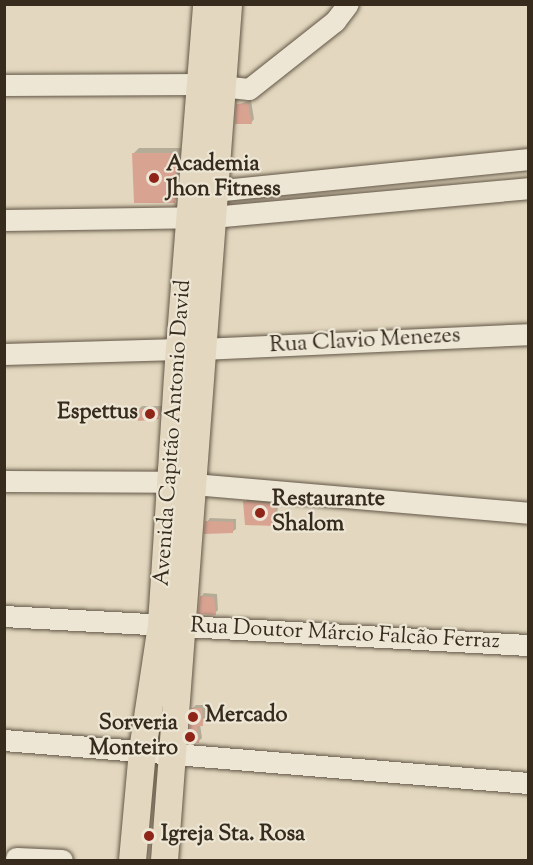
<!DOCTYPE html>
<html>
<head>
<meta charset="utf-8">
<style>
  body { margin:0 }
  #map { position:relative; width:533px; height:865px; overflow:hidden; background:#e3d8bf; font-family:"Sorts Mill Goudy",serif }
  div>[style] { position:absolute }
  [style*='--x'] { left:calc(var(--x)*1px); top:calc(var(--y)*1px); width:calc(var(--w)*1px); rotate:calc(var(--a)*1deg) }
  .shadow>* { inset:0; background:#0003 }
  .building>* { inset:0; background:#d9a392 }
  .roads { filter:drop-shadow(0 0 2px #625646) drop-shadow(0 0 2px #625646) }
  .minor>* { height:21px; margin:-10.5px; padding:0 10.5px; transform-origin:10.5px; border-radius:10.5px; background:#ede6d5 }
  .major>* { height:27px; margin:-13.5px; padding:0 13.5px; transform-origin:13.5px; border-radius:13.5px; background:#e3d8bf }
  .dots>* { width:16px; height:16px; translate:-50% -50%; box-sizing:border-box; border:3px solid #ede6d5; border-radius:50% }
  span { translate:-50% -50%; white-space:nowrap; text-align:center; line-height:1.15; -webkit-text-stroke:4.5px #ede6d5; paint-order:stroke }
  .poi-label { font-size:22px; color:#372b1d; font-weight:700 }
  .left { translate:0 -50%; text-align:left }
  .right { translate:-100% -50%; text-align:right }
  .street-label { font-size:22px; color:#372b1d }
  .frame { position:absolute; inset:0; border:6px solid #372b1d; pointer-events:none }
</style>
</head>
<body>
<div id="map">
  <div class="shadow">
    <i style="clip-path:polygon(251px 100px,254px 119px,251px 123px,238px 105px)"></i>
    <i style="clip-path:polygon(139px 148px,181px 148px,179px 196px,174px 201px,134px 153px)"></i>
    <i style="clip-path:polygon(142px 406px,162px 406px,162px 414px,158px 417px,139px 409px)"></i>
    <i style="clip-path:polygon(248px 498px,278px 501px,277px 521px,274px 524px,245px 502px)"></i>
    <i style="clip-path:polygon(210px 518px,236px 519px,236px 529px,232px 532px,207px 522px)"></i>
    <i style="clip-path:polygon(204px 593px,217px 594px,218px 610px,215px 613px,201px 597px)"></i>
    <i style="clip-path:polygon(196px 705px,205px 705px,206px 721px,200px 724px,202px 738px,198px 742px,193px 708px)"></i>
  </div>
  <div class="building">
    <i style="clip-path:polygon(248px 103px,252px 124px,235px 124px,236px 104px)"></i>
    <i style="clip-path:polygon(132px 153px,177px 153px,175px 203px,134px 203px)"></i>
    <i style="clip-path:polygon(137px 409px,159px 409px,159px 419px,138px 421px)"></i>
    <i style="clip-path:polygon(243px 501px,276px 504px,274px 526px,245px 525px)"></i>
    <i style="clip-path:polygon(205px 521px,233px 522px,233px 533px,204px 534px)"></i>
    <i style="clip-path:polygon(200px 596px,214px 597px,216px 615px,198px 614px)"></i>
    <i style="clip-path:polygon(191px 708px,202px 708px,203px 726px,197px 726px,199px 743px,189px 742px)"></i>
  </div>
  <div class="roads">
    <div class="minor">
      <i style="--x:4;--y:85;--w:197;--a:-0.3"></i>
      <i style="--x:201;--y:84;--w:48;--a:5.9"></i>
      <i style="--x:249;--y:89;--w:110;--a:-38.3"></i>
      <i style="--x:335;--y:21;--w:21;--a:-53"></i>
      <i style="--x:214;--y:191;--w:316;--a:-5.8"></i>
      <i style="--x:4;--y:220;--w:208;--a:-0.8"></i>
      <i style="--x:212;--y:217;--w:317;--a:-5.2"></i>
      <i style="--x:201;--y:349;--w:327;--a:-2.6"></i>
      <i style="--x:4;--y:354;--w:175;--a:-1.6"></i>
      <i style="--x:4;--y:481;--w:166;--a:0.3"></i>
      <i style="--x:170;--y:482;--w:359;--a:4.9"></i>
      <i style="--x:4;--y:616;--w:525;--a:3.17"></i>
      <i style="--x:4;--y:740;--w:526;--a:4.69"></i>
      <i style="--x:16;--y:858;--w:46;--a:2.5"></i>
    </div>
    <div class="major">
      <i style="--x:132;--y:860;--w:110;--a:-84.8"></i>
      <i style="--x:142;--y:750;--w:127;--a:-81.4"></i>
      <i style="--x:161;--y:624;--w:276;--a:-86.3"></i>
      <i style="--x:179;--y:349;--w:346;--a:-85.5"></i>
      <i style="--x:164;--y:860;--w:858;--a:-85.72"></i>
    </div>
  </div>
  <div class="dots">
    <i style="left:154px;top:178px;background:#8f2418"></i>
    <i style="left:150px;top:414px;background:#8f2418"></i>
    <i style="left:260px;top:513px;background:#8f2418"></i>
    <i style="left:193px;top:717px;background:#8f2418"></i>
    <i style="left:190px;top:737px;background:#8f2418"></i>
    <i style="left:149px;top:836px;background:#8f2418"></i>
  </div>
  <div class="poi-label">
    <span class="left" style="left:166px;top:178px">Academia<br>Jhon Fitness</span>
    <span class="right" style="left:138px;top:414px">Espettus</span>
    <span class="left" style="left:272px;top:513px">Restaurante<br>Shalom</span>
    <span class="left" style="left:205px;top:717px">Mercado</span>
    <span class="right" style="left:178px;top:737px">Sorveria<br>Monteiro</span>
    <span class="left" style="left:161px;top:836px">Igreja Sta. Rosa</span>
  </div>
  <div class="street-label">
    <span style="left:365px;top:342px;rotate:-3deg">Rua Clavio Menezes</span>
    <span style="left:174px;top:433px;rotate:-86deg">Avenida Capitão Antonio David</span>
    <span style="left:345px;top:635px;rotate:3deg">Rua Doutor Márcio Falcão Ferraz</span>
  </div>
  <div class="frame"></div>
</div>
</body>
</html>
